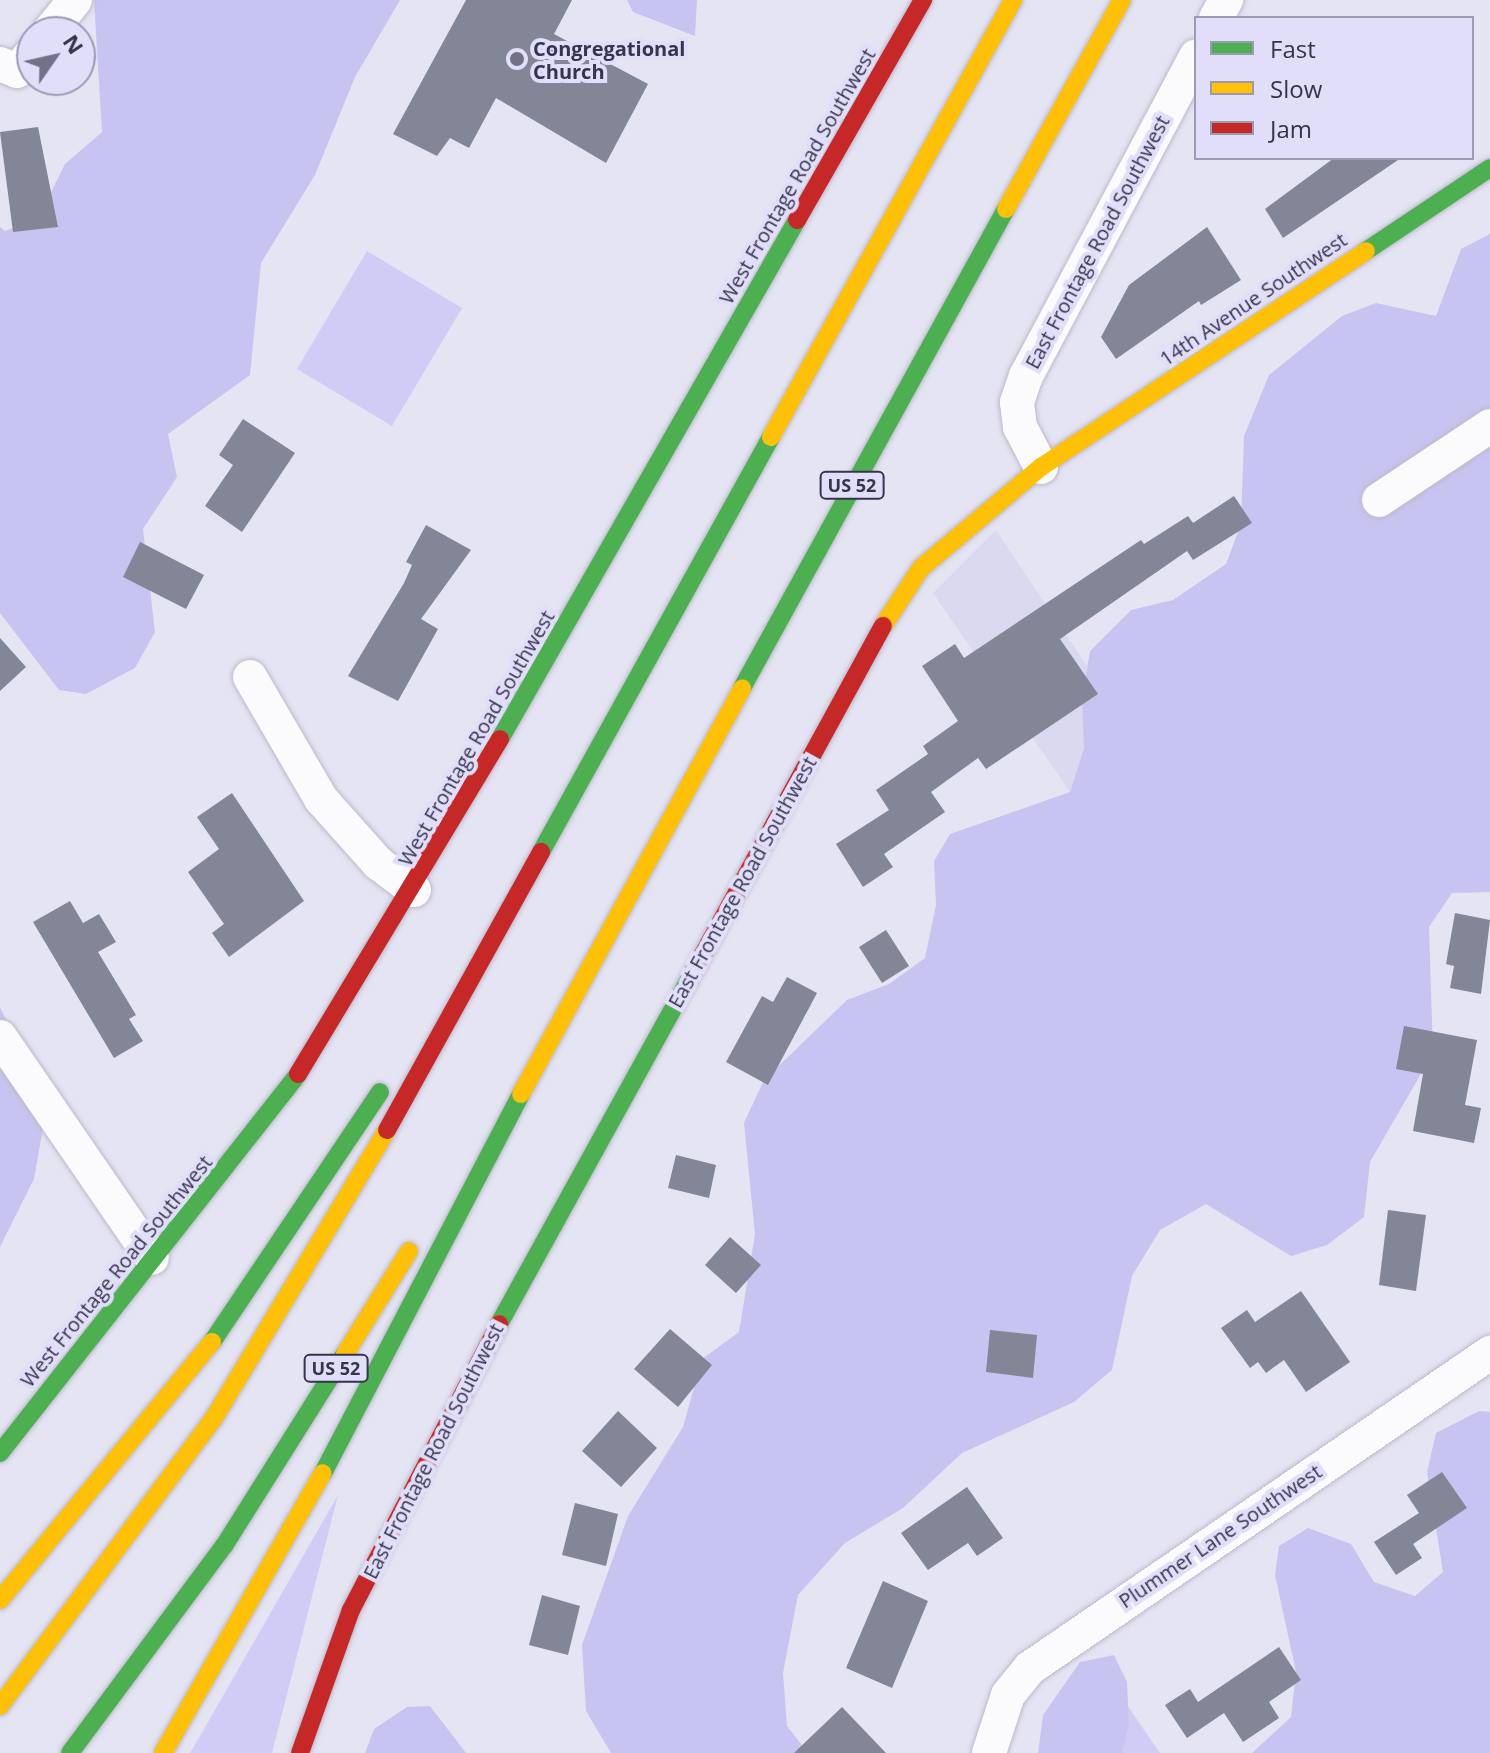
<!DOCTYPE html>
<html>
<head>
<meta charset="utf-8">
<style>
  body { margin:0 }
  #map { position:relative; width:1490px; height:1753px; overflow:hidden; background:#e5e4f3; font-family:"Open Sans",sans-serif }
  div>[style] { position:absolute }
  [style*='--x'] { left:calc(var(--x)*1px); top:calc(var(--y)*1px); width:calc(var(--w)*1px); rotate:calc(var(--a)*1deg) }
  .built>* { inset:0; background:#dad9f0 }
  .green>* { inset:0; background:#d0ccf5 }
  .forest>* { inset:0; background:#c8c4f1 }
  .building>* { inset:0; background:#838697 }
  .roads { filter:drop-shadow(0 0 2px #bbb9cc) drop-shadow(0 0 2px #bbb9cc) }
  .street>* { height:34px; margin:-17px; padding:0 17px; transform-origin:17px; border-radius:17px; background:#fbfbfd }
  .fast>* { height:18px; margin:-9px; padding:0 9px; transform-origin:9px; border-radius:9px; background:#4caf50 }
  .slow>* { height:18px; margin:-9px; padding:0 9px; transform-origin:9px; border-radius:9px; background:#ffc107 }
  .jam>* { height:18px; margin:-9px; padding:0 9px; transform-origin:9px; border-radius:9px; background:#c62828 }
  .dots>* { width:22px; height:22px; translate:-50% -50%; box-sizing:border-box; border:4px solid #e0def9; border-radius:50% }
  span { translate:-50% -50%; white-space:nowrap; text-align:center; line-height:1.15; -webkit-text-stroke:8px #e0def9; paint-order:stroke }
  .shield-label span { padding:2px 6px; background:#e0def9; border:2px solid; border-radius:6px; -webkit-text-stroke-width:0 }
  .shield-label { font-size:18px; color:#36334e; font-weight:700 }
  .poi-label { font-size:20px; color:#36334e; font-weight:700 }
  .left { translate:0 -50%; text-align:left }
  .street-label { font-size:20px; color:#36334e }
  .legend { position:absolute; left:1194px; top:16px; width:280px; height:144px; box-sizing:border-box; background:#e0def9; border:2px solid #9c9ab5; margin:0; padding:10px 14px; list-style:none; font-size:24px; color:#36334e }
  .legend li { display:flex; align-items:center; gap:16px; height:40px }
  .legend b { width:40px; border:2px solid #9c9ab5 }
  .north { position:absolute; left:16px; top:16px; width:80px; height:80px; box-sizing:border-box; background:#e0def9; border:2px solid #9c9ab5; border-radius:50%; rotate:56deg; font-size:22px; font-weight:700; line-height:32px; text-align:center; color:#36334e }
  .north::after { content:''; display:block; margin:auto; width:28px; height:36px; background:#737188; clip-path:polygon(50% 0,100% 100%,50% 72%,0 100%) }
</style>
</head>
<body>
<div id="map">
  <div class="built">
    <i style="clip-path:polygon(996px 530px,1087px 666px,1084px 748px,1070px 792px,933px 593px)"></i>
  </div>
  <div class="green">
    <i style="clip-path:polygon(367px 251px,462px 308px,392px 426px,297px 369px)"></i>
    <i style="clip-path:polygon(338px 1495px,272px 1753px,190px 1753px,196px 1743px)"></i>
    <i style="clip-path:polygon(1112px 1683px,1160px 1753px,1051px 1753px)"></i>
  </div>
  <div class="forest">
    <i style="clip-path:polygon(94px 0,400px 0,355px 77px,315px 175px,261px 263px,250px 375px,168px 434px,177px 477px,143px 529px,155px 632px,135px 668px,86px 694px,59px 690px,0 613px,0 227px,5px 231px,38px 218px,65px 164px,102px 132px)"></i>
    <i style="clip-path:polygon(627px 0,697px 0,695px 36px,633px 12px)"></i>
    <i style="clip-path:polygon(1490px 234px,1490px 892px,1452px 893px,1429px 927px,1433px 1053px,1370px 1162px,1364px 1217px,1327px 1245px,1291px 1256px,1206px 1204px,1160px 1230px,1132px 1276px,1112px 1370px,1074px 1402px,962px 1453px,903px 1508px,845px 1543px,798px 1595px,783px 1673px,787px 1726px,808px 1753px,611px 1753px,586px 1711px,582px 1645px,628px 1516px,683px 1427px,702px 1359px,739px 1332px,755px 1234px,744px 1123px,764px 1080px,847px 1000px,889px 984px,925px 958px,936px 905px,934px 861px,950px 834px,1070px 792px,1084px 748px,1082px 699px,1090px 651px,1131px 610px,1173px 600px,1226px 564px,1241px 524px,1244px 436px,1269px 375px,1342px 316px,1376px 303px,1436px 316px,1461px 249px)"></i>
    <i style="clip-path:polygon(0 1007px,41px 1096px,43px 1128px,34px 1179px,0 1247px)"></i>
    <i style="clip-path:polygon(1479px 1411px,1490px 1412px,1490px 1753px,1252px 1753px,1291px 1717px,1296px 1672px,1275px 1575px,1279px 1546px,1308px 1528px,1351px 1544px,1374px 1582px,1415px 1596px,1443px 1572px,1427px 1472px,1436px 1433px)"></i>
    <i style="clip-path:polygon(1114px 1655px,1127px 1682px,1129px 1724px,1122px 1753px,1038px 1753px,1043px 1715px,1080px 1662px)"></i>
    <i style="clip-path:polygon(430px 1706px,466px 1753px,365px 1753px,374px 1729px,407px 1707px)"></i>
  </div>
  <div class="building">
    <i style="clip-path:polygon(466px 0,572px 0,554px 34px,648px 84px,606px 163px,496px 98px,469px 148px,450px 138px,437px 156px,393px 134px)"></i>
    <i style="clip-path:polygon(38px 127px,58px 227px,13px 232px,0 132px)"></i>
    <i style="clip-path:polygon(1334px 158px,1401px 158px,1283px 238px,1265px 209px)"></i>
    <i style="clip-path:polygon(1207px 227px,1241px 280px,1201px 305px,1199px 301px,1116px 359px,1101px 337px,1129px 285px)"></i>
    <i style="clip-path:polygon(243px 419px,295px 453px,242px 532px,205px 506px,233px 465px,219px 455px)"></i>
    <i style="clip-path:polygon(1234px 496px,1252px 523px,1193px 560px,1187px 551px,1060px 639px,1098px 694px,986px 769px,978px 758px,931px 792px,945px 812px,884px 854px,893px 867px,863px 887px,836px 844px,889px 810px,876px 790px,928px 754px,923px 746px,958px 721px,922px 666px,955px 644px,964px 658px,1141px 540px,1144px 544px,1188px 516px,1193px 523px)"></i>
    <i style="clip-path:polygon(426px 525px,471px 550px,421px 619px,438px 629px,398px 701px,348px 676px,404px 583px,412px 565px,406px 562px)"></i>
    <i style="clip-path:polygon(140px 542px,204px 575px,186px 609px,123px 577px)"></i>
    <i style="clip-path:polygon(0 638px,26px 667px,0 691px)"></i>
    <i style="clip-path:polygon(232px 793px,304px 901px,229px 957px,212px 933px,224px 924px,188px 872px,219px 849px,197px 817px)"></i>
    <i style="clip-path:polygon(70px 901px,83px 923px,99px 914px,116px 942px,98px 952px,136px 1015px,129px 1019px,143px 1041px,114px 1058px,33px 922px)"></i>
    <i style="clip-path:polygon(1455px 913px,1490px 920px,1481px 994px,1450px 988px,1454px 966px,1446px 964px)"></i>
    <i style="clip-path:polygon(886px 930px,909px 966px,882px 983px,859px 947px)"></i>
    <i style="clip-path:polygon(787px 977px,817px 993px,768px 1085px,726px 1062px,762px 996px,773px 1002px)"></i>
    <i style="clip-path:polygon(1404px 1026px,1477px 1040px,1465px 1105px,1481px 1108px,1474px 1143px,1413px 1131px,1423px 1074px,1396px 1069px)"></i>
    <i style="clip-path:polygon(676px 1155px,716px 1165px,709px 1198px,668px 1188px)"></i>
    <i style="clip-path:polygon(1388px 1210px,1426px 1215px,1416px 1291px,1379px 1285px)"></i>
    <i style="clip-path:polygon(730px 1237px,761px 1265px,736px 1293px,705px 1265px)"></i>
    <i style="clip-path:polygon(1301px 1291px,1350px 1362px,1306px 1392px,1284px 1360px,1266px 1373px,1258px 1362px,1250px 1368px,1221px 1328px,1247px 1310px,1255px 1322px)"></i>
    <i style="clip-path:polygon(670px 1329px,712px 1365px,678px 1407px,634px 1369px)"></i>
    <i style="clip-path:polygon(990px 1330px,1037px 1335px,1033px 1378px,986px 1372px)"></i>
    <i style="clip-path:polygon(618px 1411px,657px 1448px,621px 1487px,582px 1451px)"></i>
    <i style="clip-path:polygon(1442px 1472px,1467px 1508px,1413px 1544px,1422px 1558px,1396px 1575px,1374px 1542px,1419px 1513px,1407px 1495px)"></i>
    <i style="clip-path:polygon(967px 1487px,1003px 1538px,977px 1556px,968px 1543px,928px 1570px,901px 1533px)"></i>
    <i style="clip-path:polygon(575px 1503px,618px 1514px,606px 1566px,562px 1555px)"></i>
    <i style="clip-path:polygon(883px 1581px,928px 1601px,892px 1688px,846px 1668px)"></i>
    <i style="clip-path:polygon(542px 1595px,580px 1606px,568px 1655px,529px 1645px)"></i>
    <i style="clip-path:polygon(1279px 1647px,1301px 1680px,1269px 1702px,1279px 1718px,1243px 1742px,1224px 1713px,1187px 1738px,1165px 1705px,1190px 1689px,1198px 1702px)"></i>
    <i style="clip-path:polygon(842px 1707px,886px 1753px,794px 1753px)"></i>
  </div>
  <div class="roads">
    <div class="street">
      <i style="--x:1216;--y:18;--w:21;--a:-61"></i>
      <i style="--x:49;--y:32;--w:41;--a:-50.9"></i>
      <i style="--x:0;--y:64;--w:18;--a:22"></i>
      <i style="--x:17;--y:71;--w:23;--a:-50"></i>
      <i style="--x:1041;--y:467;--w:45;--a:-117.7"></i>
      <i style="--x:1020;--y:427;--w:25;--a:-97"></i>
      <i style="--x:1017;--y:402;--w:28;--a:-71"></i>
      <i style="--x:1026;--y:376;--w:362;--a:-62"></i>
      <i style="--x:1379;--y:500;--w:133;--a:-33.7"></i>
      <i style="--x:250;--y:677;--w:141;--a:59.8"></i>
      <i style="--x:321;--y:799;--w:86;--a:48.3"></i>
      <i style="--x:378;--y:863;--w:45;--a:36.9"></i>
      <i style="--x:0;--y:1037;--w:268;--a:55.5"></i>
      <i style="--x:989;--y:1753;--w:61;--a:-71.9"></i>
      <i style="--x:1008;--y:1695;--w:35;--a:-51"></i>
      <i style="--x:1030;--y:1668;--w:558;--a:-34.4"></i>
    </div>
    <div class="fast">
      <i style="--x:1366;--y:251;--w:149;--a:-33.8"></i>
      <i style="--x:742;--y:688;--w:547;--a:-61.14"></i>
      <i style="--x:500;--y:739;--w:598;--a:-60.22"></i>
      <i style="--x:541;--y:852;--w:474;--a:-61"></i>
      <i style="--x:499;--y:1324;--w:416;--a:-61.1"></i>
      <i style="--x:212;--y:1342;--w:301;--a:-56.1"></i>
      <i style="--x:0;--y:1453;--w:482;--a:-51.8"></i>
      <i style="--x:323;--y:1473;--w:428;--a:-62.4"></i>
      <i style="--x:70;--y:1753;--w:258;--a:-53.4"></i>
      <i style="--x:224;--y:1546;--w:227;--a:-57.8"></i>
    </div>
    <div class="slow">
      <i style="--x:1006;--y:209;--w:239;--a:-61"></i>
      <i style="--x:771;--y:437;--w:500;--a:-61"></i>
      <i style="--x:883;--y:626;--w:69;--a:-56.8"></i>
      <i style="--x:921;--y:568;--w:157;--a:-40.1"></i>
      <i style="--x:1041;--y:467;--w:390;--a:-33.6"></i>
      <i style="--x:521;--y:1094;--w:462;--a:-61.4"></i>
      <i style="--x:345;--y:1354;--w:121;--a:-58.1"></i>
      <i style="--x:0;--y:1600;--w:334;--a:-50.6"></i>
      <i style="--x:0;--y:1706;--w:359;--a:-53.4"></i>
      <i style="--x:214;--y:1418;--w:336;--a:-59"></i>
      <i style="--x:163;--y:1753;--w:322;--a:-60.3"></i>
    </div>
    <div class="jam">
      <i style="--x:797;--y:220;--w:254;--a:-60.2"></i>
      <i style="--x:700;--y:960;--w:381;--a:-61.3"></i>
      <i style="--x:298;--y:1074;--w:391;--a:-58.9"></i>
      <i style="--x:387;--y:1130;--w:318;--a:-61"></i>
      <i style="--x:300;--y:1753;--w:152;--a:-70.4"></i>
      <i style="--x:351;--y:1610;--w:322;--a:-62.6"></i>
    </div>
  </div>
  <div class="dots">
    <i style="left:517px;top:59px;background:#737188"></i>
  </div>
  <div class="shield-label">
    <span style="left:852px;top:485px">US 52</span>
    <span style="left:336px;top:1368px">US 52</span>
  </div>
  <div class="poi-label">
    <span class="left" style="left:533px;top:60px">Congregational<br>Church</span>
  </div>
  <div class="street-label">
    <span style="left:797px;top:176px;rotate:-60deg">West Frontage Road Southwest</span>
    <span style="left:1097px;top:242px;rotate:-62deg">East Frontage Road Southwest</span>
    <span style="left:1253px;top:299px;rotate:-34deg">14th Avenue Southwest</span>
    <span style="left:476px;top:738px;rotate:-60deg">West Frontage Road Southwest</span>
    <span style="left:742px;top:882px;rotate:-61deg">East Frontage Road Southwest</span>
    <span style="left:116px;top:1271px;rotate:-51deg">West Frontage Road Southwest</span>
    <span style="left:433px;top:1451px;rotate:-63deg">East Frontage Road Southwest</span>
    <span style="left:1220px;top:1536px;rotate:-34deg">Plummer Lane Southwest</span>
  </div>
  <ul class="legend">
  <li><b style="height:10px;background:#4caf50"></b>Fast</li>
  <li><b style="height:10px;background:#ffc107"></b>Slow</li>
  <li><b style="height:10px;background:#c62828"></b>Jam</li>
  </ul>
  <div class="north">N</div>
</div>
</body>
</html>
